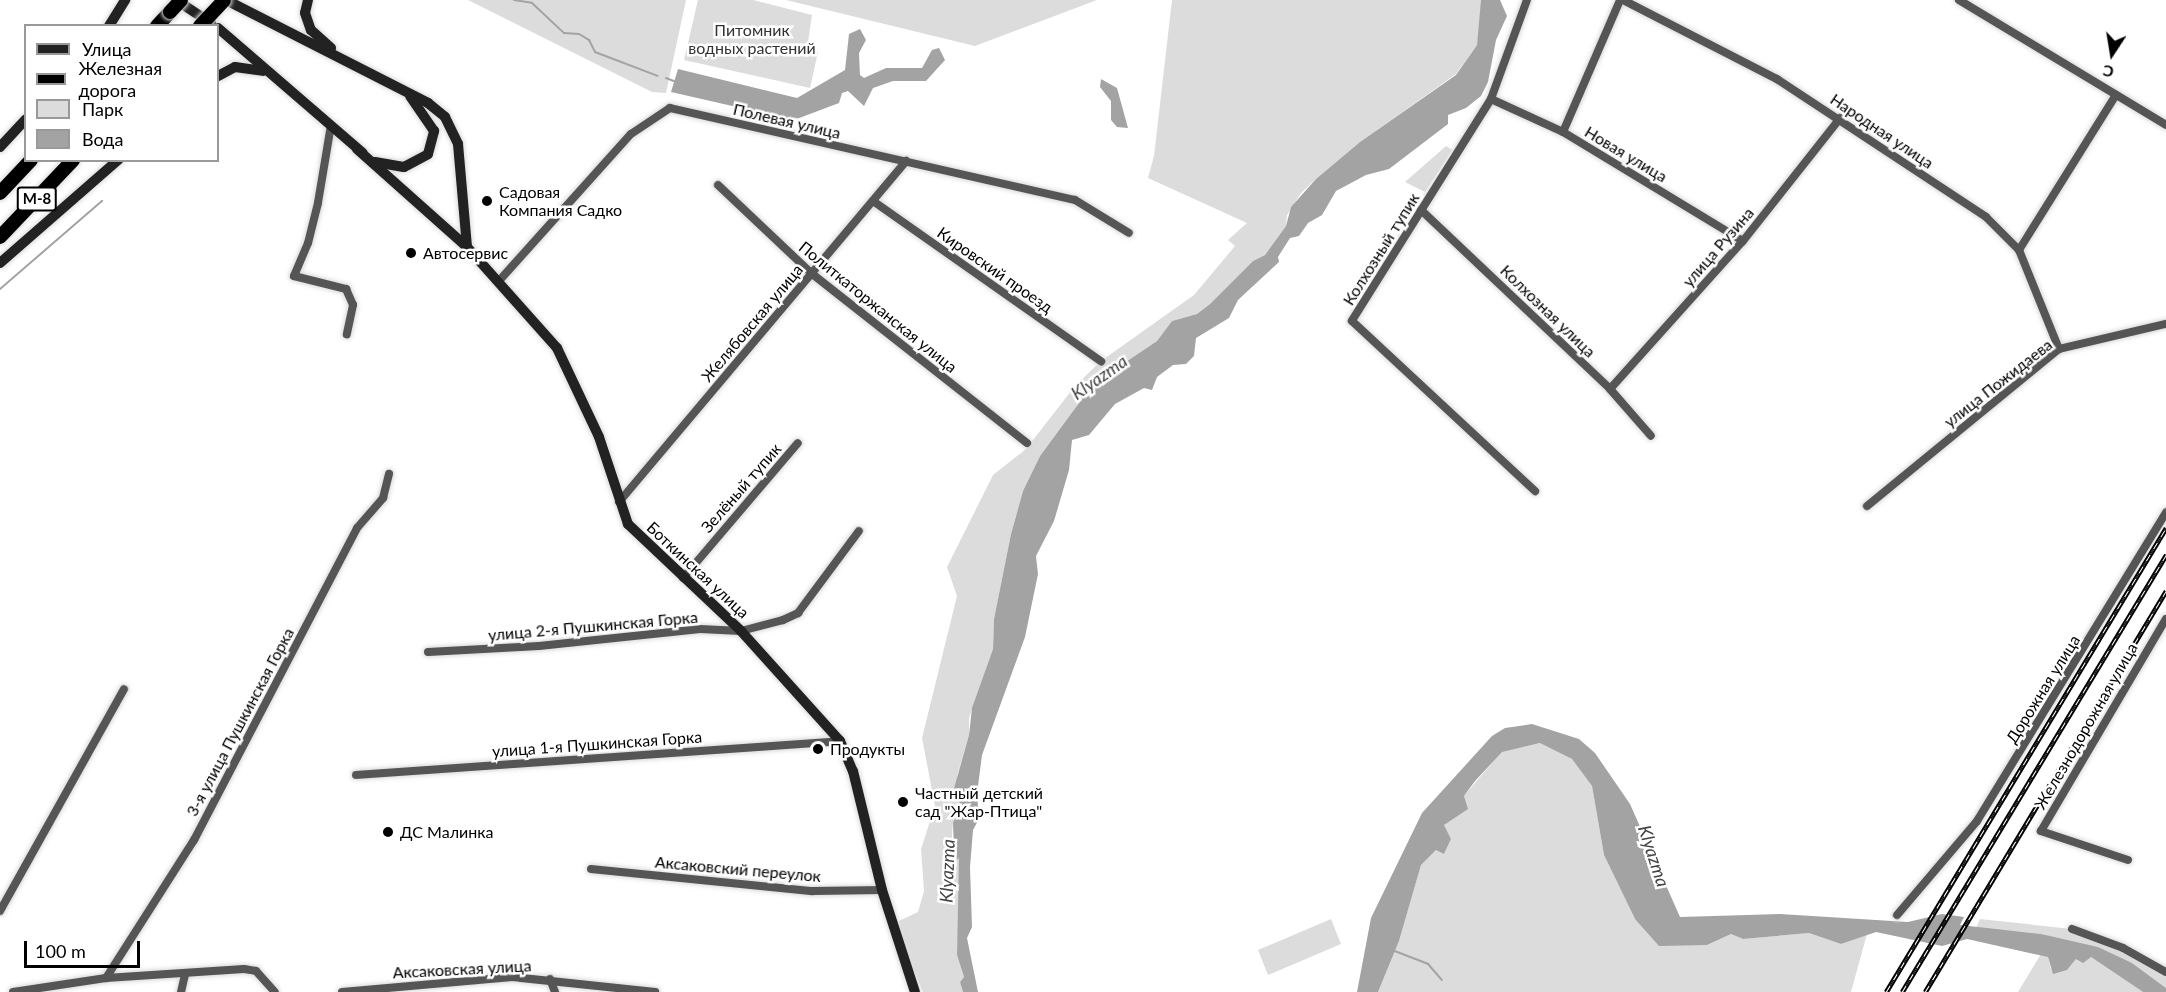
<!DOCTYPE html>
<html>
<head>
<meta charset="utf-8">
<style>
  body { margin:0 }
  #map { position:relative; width:2166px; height:992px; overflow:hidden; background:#fff; font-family:Lato,sans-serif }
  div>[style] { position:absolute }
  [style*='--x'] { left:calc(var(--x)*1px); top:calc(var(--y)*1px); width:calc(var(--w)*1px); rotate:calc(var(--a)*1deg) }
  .green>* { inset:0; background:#dcdcdc }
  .water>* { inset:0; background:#a3a3a3 }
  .stream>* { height:2px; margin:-1px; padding:0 1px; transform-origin:1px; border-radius:1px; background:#a3a3a3 }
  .roads { filter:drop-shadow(0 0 2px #dbdbdb) drop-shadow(0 0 2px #dbdbdb) }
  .street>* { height:8px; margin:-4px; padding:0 4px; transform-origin:4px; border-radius:4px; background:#555 }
  .secondary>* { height:10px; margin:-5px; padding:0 5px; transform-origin:5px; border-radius:5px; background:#222 }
  .highway>* { height:14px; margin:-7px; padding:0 7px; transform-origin:7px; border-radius:7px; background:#000 }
  .rail>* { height:4.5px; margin-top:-2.25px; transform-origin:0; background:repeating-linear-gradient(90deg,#fff 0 7px,#000 0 14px); box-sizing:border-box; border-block:2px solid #000 }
  .bridges { filter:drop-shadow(0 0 2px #dbdbdb) drop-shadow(0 0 2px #dbdbdb) }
  .highway-bridge>* { height:14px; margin:-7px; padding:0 7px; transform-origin:7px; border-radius:7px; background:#000 }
  .dots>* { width:16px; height:16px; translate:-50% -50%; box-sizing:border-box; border:3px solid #fff; border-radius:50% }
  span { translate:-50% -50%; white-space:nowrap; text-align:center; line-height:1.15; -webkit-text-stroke:5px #fff; paint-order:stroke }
  .shield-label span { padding:2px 4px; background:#fff; border:2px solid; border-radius:4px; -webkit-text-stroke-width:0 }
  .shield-label { font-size:15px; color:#000; font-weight:700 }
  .park-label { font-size:16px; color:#333 }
  .street-label { font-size:16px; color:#000 }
  .poi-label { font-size:16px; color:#000 }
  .left { translate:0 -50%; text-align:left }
  .water-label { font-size:18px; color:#444; font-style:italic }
  .legend { position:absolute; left:24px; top:24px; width:195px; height:138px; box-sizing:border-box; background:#fff; border:2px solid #999; margin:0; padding:8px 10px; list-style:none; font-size:18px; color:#000 }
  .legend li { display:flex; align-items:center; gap:12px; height:30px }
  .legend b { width:30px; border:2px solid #999 }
  .north { position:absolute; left:2082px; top:24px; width:60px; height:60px; -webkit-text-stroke:4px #fff; paint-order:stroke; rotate:192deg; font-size:16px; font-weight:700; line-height:24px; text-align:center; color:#000 }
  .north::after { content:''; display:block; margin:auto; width:21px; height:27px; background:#000; clip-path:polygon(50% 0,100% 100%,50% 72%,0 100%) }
  .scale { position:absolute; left:24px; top:941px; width:116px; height:27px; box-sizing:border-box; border:3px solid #000; border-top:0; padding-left:8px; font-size:18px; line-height:21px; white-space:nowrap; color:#000; -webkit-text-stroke:4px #fff; paint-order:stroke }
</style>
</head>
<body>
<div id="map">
  <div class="green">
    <i style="clip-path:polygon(468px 0,686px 0,666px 93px,652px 92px)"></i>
    <i style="clip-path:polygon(698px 0,753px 0,812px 15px,807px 49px,818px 52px,810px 88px,684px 60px)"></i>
    <i style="clip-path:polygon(786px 0,1097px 0,975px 46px)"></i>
    <i style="clip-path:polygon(1172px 0,1481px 0,1483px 6px,1477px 45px,1456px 74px,1360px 142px,1316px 179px,1301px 193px,1287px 215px,1286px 226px,1265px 255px,1253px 261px,1210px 304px,1197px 314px,1172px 321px,1157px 341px,1093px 384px,1040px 456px,1023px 491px,1011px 534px,994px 619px,993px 649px,969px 718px,969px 735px,957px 776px,963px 808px,953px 822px,950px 862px,953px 865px,959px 858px,961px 873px,957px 955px,964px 977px,960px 982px,963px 992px,923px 992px,901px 941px,899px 921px,918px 912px,924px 891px,921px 849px,935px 806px,922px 738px,957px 596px,947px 567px,993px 475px,1026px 449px,1075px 386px,1101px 361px,1194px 295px,1235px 246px,1228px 240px,1247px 223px,1148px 178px,1154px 156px)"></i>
    <i style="clip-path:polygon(1446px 146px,1452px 150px,1425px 192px,1405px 182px)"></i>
    <i style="clip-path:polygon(1541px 743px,1572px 759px,1592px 786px,1604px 855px,1635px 919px,1707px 945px,1731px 934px,1743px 939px,1809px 933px,1841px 944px,1867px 934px,1851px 992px,1378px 992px,1399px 941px,1421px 865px,1437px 849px,1444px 854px,1451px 839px,1444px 826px,1447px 821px,1465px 810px,1464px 796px,1502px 751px)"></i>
    <i style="clip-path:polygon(1331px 919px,1341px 944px,1268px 975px,1258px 950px)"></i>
    <i style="clip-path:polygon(1980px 919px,2072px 929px,2123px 948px,2166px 973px,2166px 988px,2132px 963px,2041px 934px,1976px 928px)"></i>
    <i style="clip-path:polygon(2041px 954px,2048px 957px,2051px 969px,2067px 970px,2076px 959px,2091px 957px,2143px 992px,2018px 992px)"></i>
  </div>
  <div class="water">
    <i style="clip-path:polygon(1481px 0,1500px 0,1507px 16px,1496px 40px,1488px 82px,1481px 96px,1466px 108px,1448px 115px,1448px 124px,1389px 169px,1366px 175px,1336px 191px,1322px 215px,1308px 223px,1299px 236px,1290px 238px,1278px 257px,1279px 262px,1238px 300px,1229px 318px,1196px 338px,1194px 356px,1186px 364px,1173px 365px,1157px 377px,1152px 390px,1144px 388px,1115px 404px,1089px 435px,1072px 440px,1069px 470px,1054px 521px,1036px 556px,1038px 574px,1025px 637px,982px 755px,977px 794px,979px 819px,973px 830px,970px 867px,972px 927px,967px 938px,978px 992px,963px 992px,960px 982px,964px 977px,957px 955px,959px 858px,949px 868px,954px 854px,953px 822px,963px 808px,953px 792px,969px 735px,972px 708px,993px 649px,994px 619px,1011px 534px,1023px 491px,1040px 456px,1093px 384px,1157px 341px,1172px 321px,1197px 314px,1210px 304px,1253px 261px,1265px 255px,1286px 226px,1291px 207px,1316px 179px,1360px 142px,1456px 75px,1477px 45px)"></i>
    <i style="clip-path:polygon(860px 29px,866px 40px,859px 53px,860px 75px,864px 78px,886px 68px,922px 68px,932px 50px,939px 48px,945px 60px,926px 81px,893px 81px,873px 88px,864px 106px,848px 91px,842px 93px,839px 103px,794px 120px,671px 92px,678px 69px,797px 98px,845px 70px,849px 34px)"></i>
    <i style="clip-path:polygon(1101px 79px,1117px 88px,1128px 128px,1117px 127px,1111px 120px,1111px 101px,1100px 87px)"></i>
    <i style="clip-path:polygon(1532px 724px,1579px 739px,1595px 753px,1630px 804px,1680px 917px,1780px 914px,1908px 922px,1942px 914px,1964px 917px,1960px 925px,2041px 934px,2098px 947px,2132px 963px,2166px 988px,2166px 992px,2143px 992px,2091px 957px,2083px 963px,2076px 959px,2067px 970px,2053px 974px,2048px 957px,1967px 939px,1942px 946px,1876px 932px,1841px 944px,1809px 933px,1743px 939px,1731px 934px,1707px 945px,1659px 946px,1635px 919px,1604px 855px,1592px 786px,1572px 759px,1540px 743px,1502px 752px,1475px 781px,1464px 796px,1468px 809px,1444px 825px,1451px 839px,1444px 854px,1436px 850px,1421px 865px,1399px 941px,1378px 992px,1357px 992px,1371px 918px,1422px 813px,1492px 736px,1505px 728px)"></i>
  </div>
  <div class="stream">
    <i style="--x:514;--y:0;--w:18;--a:9"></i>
    <i style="--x:532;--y:3;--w:44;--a:43.2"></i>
    <i style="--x:564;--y:33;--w:15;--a:4"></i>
    <i style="--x:579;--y:34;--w:12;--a:31"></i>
    <i style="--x:589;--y:40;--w:13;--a:63"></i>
    <i style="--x:595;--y:52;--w:67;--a:20.9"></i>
    <i style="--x:666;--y:78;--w:9;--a:21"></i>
    <i style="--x:0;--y:289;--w:135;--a:-40.8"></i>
    <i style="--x:1392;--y:950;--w:39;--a:21"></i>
    <i style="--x:1428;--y:964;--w:21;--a:49"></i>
  </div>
  <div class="roads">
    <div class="street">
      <i style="--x:1527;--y:0;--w:105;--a:110"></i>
      <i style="--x:1491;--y:99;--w:262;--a:122.1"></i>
      <i style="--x:1352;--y:321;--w:250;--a:42.9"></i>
      <i style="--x:1623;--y:0;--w:173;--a:27.2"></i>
      <i style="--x:1777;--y:79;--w:250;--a:33.4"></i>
      <i style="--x:1986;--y:217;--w:47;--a:45"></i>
      <i style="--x:2019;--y:250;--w:107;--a:68"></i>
      <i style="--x:1959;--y:0;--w:242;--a:31.1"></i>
      <i style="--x:1491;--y:99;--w:79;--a:24.6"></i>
      <i style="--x:1563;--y:132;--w:210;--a:31.2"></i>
      <i style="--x:331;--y:125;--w:79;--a:99.5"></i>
      <i style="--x:318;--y:203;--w:41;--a:104"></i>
      <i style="--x:308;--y:243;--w:36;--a:113"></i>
      <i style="--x:294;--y:276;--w:54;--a:14"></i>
      <i style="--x:346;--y:289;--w:17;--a:66"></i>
      <i style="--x:353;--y:305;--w:30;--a:102"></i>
      <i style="--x:1563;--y:132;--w:144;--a:-66.6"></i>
      <i style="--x:718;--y:185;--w:128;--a:43.4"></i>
      <i style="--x:811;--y:273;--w:275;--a:38.2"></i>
      <i style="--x:873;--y:201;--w:279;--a:35.1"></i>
      <i style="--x:1421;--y:210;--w:260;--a:43.4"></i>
      <i style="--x:1610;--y:389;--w:62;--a:48.9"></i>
      <i style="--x:2019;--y:250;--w:183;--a:-58"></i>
      <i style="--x:498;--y:282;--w:199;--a:-48.1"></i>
      <i style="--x:631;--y:134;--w:47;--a:-33.7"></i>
      <i style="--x:670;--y:108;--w:415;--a:12.8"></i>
      <i style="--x:1075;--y:200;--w:63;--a:31.4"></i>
      <i style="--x:1610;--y:389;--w:199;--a:-48.1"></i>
      <i style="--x:1743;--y:241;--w:157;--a:-51.7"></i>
      <i style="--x:619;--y:502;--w:446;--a:-49.9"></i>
      <i style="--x:1867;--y:506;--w:248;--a:-39.3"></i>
      <i style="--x:2059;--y:349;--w:110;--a:-13.2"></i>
      <i style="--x:683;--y:578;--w:177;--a:-49.6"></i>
      <i style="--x:428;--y:652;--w:111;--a:-3.1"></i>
      <i style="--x:539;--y:646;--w:162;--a:-6"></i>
      <i style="--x:700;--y:629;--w:41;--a:2.8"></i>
      <i style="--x:741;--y:631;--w:43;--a:-14.7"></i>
      <i style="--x:783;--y:620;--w:17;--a:-25"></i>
      <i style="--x:798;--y:613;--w:102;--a:-53.4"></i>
      <i style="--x:356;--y:775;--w:485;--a:-4"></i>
      <i style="--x:2128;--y:860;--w:92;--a:-161.6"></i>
      <i style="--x:2041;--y:831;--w:246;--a:-59.5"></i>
      <i style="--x:591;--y:869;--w:223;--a:5.7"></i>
      <i style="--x:813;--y:891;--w:69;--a:-0.8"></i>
      <i style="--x:0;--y:911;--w:254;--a:-60.8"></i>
      <i style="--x:1897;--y:915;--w:123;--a:-49.6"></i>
      <i style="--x:1977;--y:821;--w:362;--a:-58.5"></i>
      <i style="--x:2072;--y:929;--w:54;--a:20.4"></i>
      <i style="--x:2123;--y:948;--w:49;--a:29.2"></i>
      <i style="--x:106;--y:978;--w:164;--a:-57.5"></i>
      <i style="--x:194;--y:840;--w:352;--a:-62.4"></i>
      <i style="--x:357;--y:528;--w:40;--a:-49"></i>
      <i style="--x:383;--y:498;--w:25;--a:-76"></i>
      <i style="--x:550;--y:979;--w:14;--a:69"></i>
      <i style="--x:13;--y:992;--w:94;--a:-8.6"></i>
      <i style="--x:106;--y:978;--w:138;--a:-3.7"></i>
      <i style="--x:244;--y:969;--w:12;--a:9"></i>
      <i style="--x:256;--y:971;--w:28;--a:48"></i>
      <i style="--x:181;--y:992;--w:17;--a:-77"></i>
      <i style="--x:342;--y:992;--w:171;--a:-5"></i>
      <i style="--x:512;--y:977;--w:144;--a:6"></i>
    </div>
    <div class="secondary">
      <i style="--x:176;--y:0;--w:42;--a:33.3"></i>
      <i style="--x:226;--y:0;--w:227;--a:27"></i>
      <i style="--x:428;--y:103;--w:22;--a:39"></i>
      <i style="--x:445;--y:117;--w:30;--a:64"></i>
      <i style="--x:458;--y:144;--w:103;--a:85"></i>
      <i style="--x:308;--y:0;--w:13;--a:103"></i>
      <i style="--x:305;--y:13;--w:18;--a:71"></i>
      <i style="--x:311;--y:30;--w:27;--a:42"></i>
      <i style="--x:109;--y:26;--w:31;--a:-58"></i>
      <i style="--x:218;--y:28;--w:191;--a:40.8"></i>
      <i style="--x:218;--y:76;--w:19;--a:-28"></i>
      <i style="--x:235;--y:67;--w:28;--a:8"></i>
      <i style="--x:0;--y:147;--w:38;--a:-47"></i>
      <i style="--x:357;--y:149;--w:147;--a:41.7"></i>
      <i style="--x:467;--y:247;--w:135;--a:48.3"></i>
      <i style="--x:557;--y:348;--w:98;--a:64.7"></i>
      <i style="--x:599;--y:437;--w:92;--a:71.6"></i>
      <i style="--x:628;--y:524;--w:156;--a:43.4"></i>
      <i style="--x:741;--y:631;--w:148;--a:48"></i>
      <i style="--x:840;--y:741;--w:33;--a:67"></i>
      <i style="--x:853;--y:771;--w:122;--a:76.3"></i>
      <i style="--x:882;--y:890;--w:107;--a:72.1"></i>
      <i style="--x:375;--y:162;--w:29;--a:10"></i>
      <i style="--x:404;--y:167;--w:27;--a:-28"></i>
      <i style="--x:428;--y:154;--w:24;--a:-75"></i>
      <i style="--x:434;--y:131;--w:42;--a:-124.4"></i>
      <i style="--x:0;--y:263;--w:157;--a:-41.1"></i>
    </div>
    <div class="highway">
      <i style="--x:157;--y:26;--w:19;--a:-47"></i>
      <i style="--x:0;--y:193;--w:45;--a:-46.8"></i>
      <i style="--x:0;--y:237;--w:106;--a:-46.5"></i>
    </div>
  </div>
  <div class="rail">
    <i style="--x:1886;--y:992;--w:542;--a:-58.89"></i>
    <i style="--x:1902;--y:992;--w:511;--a:-58.86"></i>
    <i style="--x:1925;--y:992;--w:468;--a:-59"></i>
  </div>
  <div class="bridges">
    <div class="highway-bridge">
      <i style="--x:170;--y:12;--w:16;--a:-47"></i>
      <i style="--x:200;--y:26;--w:35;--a:-47"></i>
    </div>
  </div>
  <div class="dots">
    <i style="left:487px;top:201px;background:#000"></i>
    <i style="left:411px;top:253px;background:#000"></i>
    <i style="left:818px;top:749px;background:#000"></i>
    <i style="left:903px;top:802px;background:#000"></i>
    <i style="left:388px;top:832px;background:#000"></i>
  </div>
  <div class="shield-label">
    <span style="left:37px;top:199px">М-8</span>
  </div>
  <div class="park-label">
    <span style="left:752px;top:39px">Питомник<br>водных растений</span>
  </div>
  <div class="street-label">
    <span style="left:787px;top:121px;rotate:13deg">Полевая улица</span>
    <span style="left:1882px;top:131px;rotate:34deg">Народная улица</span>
    <span style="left:1626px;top:154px;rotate:31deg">Новая улица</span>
    <span style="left:1718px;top:247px;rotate:-49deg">улица Рузина</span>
    <span style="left:1381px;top:249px;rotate:-58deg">Колхозный тупик</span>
    <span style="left:995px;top:270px;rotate:35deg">Кировский проезд</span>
    <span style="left:878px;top:307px;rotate:39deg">Политкаторжанская улица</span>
    <span style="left:1548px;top:311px;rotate:44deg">Колхозная улица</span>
    <span style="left:752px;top:323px;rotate:-50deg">Желябовская улица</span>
    <span style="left:1998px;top:383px;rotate:-38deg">улица Пожидаева</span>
    <span style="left:741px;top:488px;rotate:-49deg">Зелёный тупик</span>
    <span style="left:698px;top:570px;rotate:43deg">Боткинская улица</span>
    <span style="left:593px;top:626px;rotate:-5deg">улица 2-я Пушкинская Горка</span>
    <span style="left:2043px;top:689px;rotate:-58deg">Дорожная улица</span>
    <span style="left:240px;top:722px;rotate:-62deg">3-я улица Пушкинская Горка</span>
    <span style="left:2086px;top:726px;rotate:-60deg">Железнодорожная улица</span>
    <span style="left:597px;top:744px;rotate:-4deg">улица 1-я Пушкинская Горка</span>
    <span style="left:738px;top:869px;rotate:5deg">Аксаковский переулок</span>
    <span style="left:462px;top:969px;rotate:-3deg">Аксаковская улица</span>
  </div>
  <div class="poi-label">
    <span class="left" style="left:499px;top:201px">Садовая<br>Компания Садко</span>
    <span class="left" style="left:423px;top:253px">Автосервис</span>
    <span class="left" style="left:830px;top:749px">Продукты</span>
    <span class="left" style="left:915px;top:802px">Частный детский<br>сад "Жар-Птица"</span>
    <span class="left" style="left:400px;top:832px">ДС Малинка</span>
  </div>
  <div class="water-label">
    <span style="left:1099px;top:377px;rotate:-35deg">Klyazma</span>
    <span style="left:1654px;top:856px;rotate:72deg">Klyazma</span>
    <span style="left:947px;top:871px;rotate:-88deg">Klyazma</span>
  </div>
  <ul class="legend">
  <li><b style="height:8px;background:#222"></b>Улица</li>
  <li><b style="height:8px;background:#000"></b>Железная дорога</li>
  <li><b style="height:16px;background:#dcdcdc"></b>Парк</li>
  <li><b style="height:16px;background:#a3a3a3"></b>Вода</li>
  </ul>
  <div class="north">С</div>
  <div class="scale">100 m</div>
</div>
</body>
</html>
